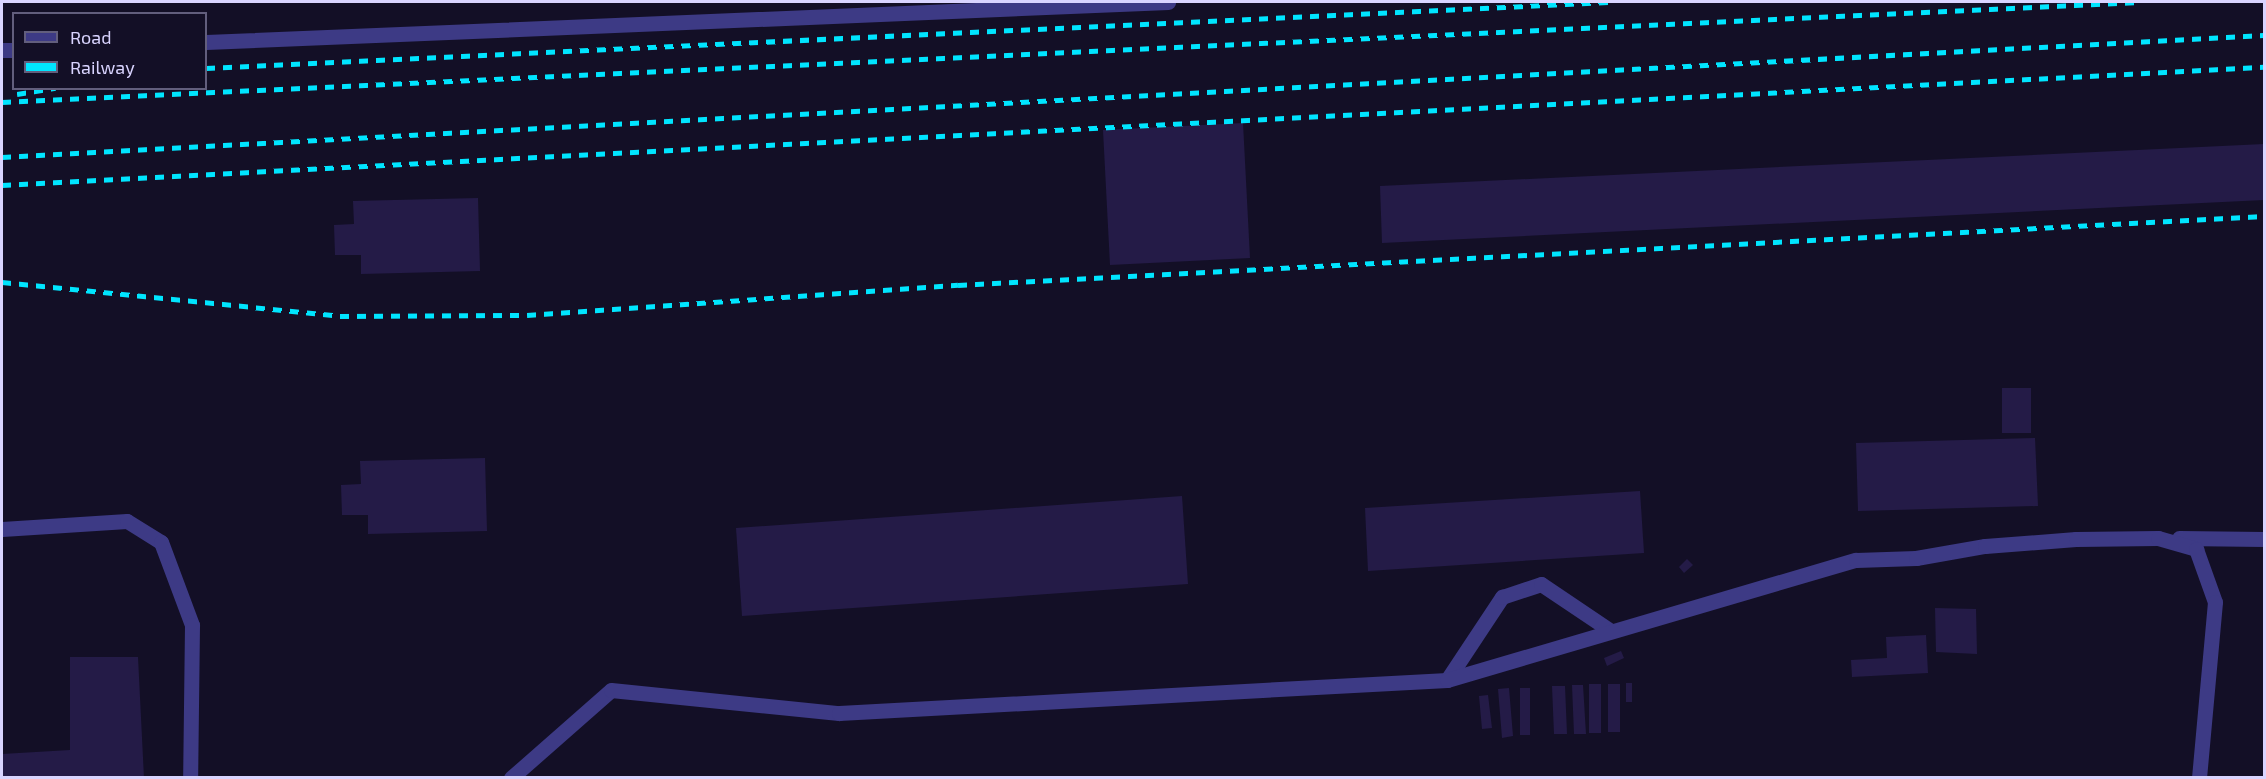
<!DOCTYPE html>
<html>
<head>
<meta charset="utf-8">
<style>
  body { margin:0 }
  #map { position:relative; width:2266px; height:779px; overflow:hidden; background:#130f26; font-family:"Exo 2",sans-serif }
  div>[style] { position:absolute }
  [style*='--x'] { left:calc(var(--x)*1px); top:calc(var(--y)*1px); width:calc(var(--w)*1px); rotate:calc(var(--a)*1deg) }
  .building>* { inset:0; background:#241b47 }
  .lane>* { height:15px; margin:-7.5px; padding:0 7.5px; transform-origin:7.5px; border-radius:7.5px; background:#3d3a85 }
  .street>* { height:15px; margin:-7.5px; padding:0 7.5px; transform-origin:7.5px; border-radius:7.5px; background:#3d3a85 }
  .rail>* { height:4.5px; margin-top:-2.25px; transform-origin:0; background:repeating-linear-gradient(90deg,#00e5ff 0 9px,transparent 0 17px) }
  span { translate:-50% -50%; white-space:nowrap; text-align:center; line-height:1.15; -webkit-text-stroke:5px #130f26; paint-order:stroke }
  .frame { position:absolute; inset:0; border:3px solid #d9d4ff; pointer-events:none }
  .legend { position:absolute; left:12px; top:12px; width:195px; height:78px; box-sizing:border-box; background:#130f26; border:2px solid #625e7d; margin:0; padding:8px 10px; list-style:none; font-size:18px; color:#d9d4ff }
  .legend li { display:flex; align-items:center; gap:12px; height:30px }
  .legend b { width:30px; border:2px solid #625e7d }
</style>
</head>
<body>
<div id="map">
  <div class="building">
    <i style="clip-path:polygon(1243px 123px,1250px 258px,1110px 265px,1103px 130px)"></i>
    <i style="clip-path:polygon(2264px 144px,2264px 200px,1382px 243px,1380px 186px)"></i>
    <i style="clip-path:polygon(478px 198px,480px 271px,361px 274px,361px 255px,335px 255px,334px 225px,354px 224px,353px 201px)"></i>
    <i style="clip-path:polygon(2002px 388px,2031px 388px,2031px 433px,2002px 433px)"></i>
    <i style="clip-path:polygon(2035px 438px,2038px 506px,1858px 511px,1856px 443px)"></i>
    <i style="clip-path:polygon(485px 458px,487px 531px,368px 534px,368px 515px,342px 515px,341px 485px,361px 484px,360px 461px)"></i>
    <i style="clip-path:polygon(1640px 491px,1644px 553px,1368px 571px,1365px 508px)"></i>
    <i style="clip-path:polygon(1182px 496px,1188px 584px,742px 616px,736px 528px)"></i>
    <i style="clip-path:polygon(1687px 559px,1693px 565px,1684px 573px,1679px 567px)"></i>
    <i style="clip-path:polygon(1935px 608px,1976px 609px,1977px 654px,1936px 652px)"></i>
    <i style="clip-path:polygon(1926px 635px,1928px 673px,1852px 677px,1851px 660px,1887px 658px,1886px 637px)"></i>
    <i style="clip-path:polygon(1621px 651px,1624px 658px,1607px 666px,1604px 658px)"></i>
    <i style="clip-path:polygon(70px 657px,138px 657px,144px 778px,2px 778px,2px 754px,70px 750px)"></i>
    <i style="clip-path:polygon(1626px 683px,1632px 683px,1632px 702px,1626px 702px)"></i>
    <i style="clip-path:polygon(1589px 684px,1601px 684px,1601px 733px,1589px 733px)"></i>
    <i style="clip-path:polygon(1608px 684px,1620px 684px,1620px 732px,1608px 732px)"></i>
    <i style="clip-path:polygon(1572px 685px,1583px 685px,1586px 734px,1574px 734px)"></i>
    <i style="clip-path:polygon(1552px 686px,1565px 686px,1567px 734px,1554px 734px)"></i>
    <i style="clip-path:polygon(1509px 688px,1513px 736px,1502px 738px,1498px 689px)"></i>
    <i style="clip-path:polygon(1520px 688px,1530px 688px,1530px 735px,1520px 735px)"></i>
    <i style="clip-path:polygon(1488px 695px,1492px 728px,1482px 729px,1479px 696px)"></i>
  </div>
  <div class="lane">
    <i style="--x:1447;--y:680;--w:100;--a:-56.5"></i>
    <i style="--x:1502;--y:597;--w:41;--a:-18.4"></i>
    <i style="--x:1541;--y:584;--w:84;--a:33.9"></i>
  </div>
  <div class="street">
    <i style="--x:206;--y:42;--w:963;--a:-2.38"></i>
    <i style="--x:2;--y:50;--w:12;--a:0"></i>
    <i style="--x:2;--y:529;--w:125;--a:-3.7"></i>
    <i style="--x:127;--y:521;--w:40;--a:32"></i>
    <i style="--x:161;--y:542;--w:89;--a:69.5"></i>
    <i style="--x:192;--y:625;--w:153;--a:90.7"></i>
    <i style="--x:2179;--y:538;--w:85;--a:0.7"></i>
    <i style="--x:511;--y:778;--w:133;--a:-41.3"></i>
    <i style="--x:611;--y:690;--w:229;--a:5.8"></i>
    <i style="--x:839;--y:713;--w:609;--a:-3.11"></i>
    <i style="--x:1447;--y:680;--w:426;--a:-16.4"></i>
    <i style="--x:1856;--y:560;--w:60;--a:-1.9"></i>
    <i style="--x:1916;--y:558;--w:70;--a:-9.9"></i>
    <i style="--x:1985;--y:546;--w:91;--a:-4.4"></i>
    <i style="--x:2076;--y:539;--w:82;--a:-0.7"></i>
    <i style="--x:2158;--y:538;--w:40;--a:16"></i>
    <i style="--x:2196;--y:549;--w:56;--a:70.3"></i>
    <i style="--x:2215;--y:602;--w:177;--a:95.2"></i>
  </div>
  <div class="rail">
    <i style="--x:206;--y:68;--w:1409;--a:-2.69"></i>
    <i style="--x:17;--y:94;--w:39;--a:-9"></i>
    <i style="--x:2;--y:102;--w:2140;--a:-2.68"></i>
    <i style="--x:2;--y:157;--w:2265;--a:-3.09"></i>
    <i style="--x:2;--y:185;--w:2265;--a:-2.99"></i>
    <i style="--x:2;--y:282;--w:340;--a:5.7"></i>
    <i style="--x:340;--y:316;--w:187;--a:-0.3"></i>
    <i style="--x:527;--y:315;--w:432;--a:-4"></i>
    <i style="--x:958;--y:285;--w:1308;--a:-3.02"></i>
  </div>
  <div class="frame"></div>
  <ul class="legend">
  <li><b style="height:8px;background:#3d3a85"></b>Road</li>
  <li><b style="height:8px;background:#00e5ff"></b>Railway</li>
  </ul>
</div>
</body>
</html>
